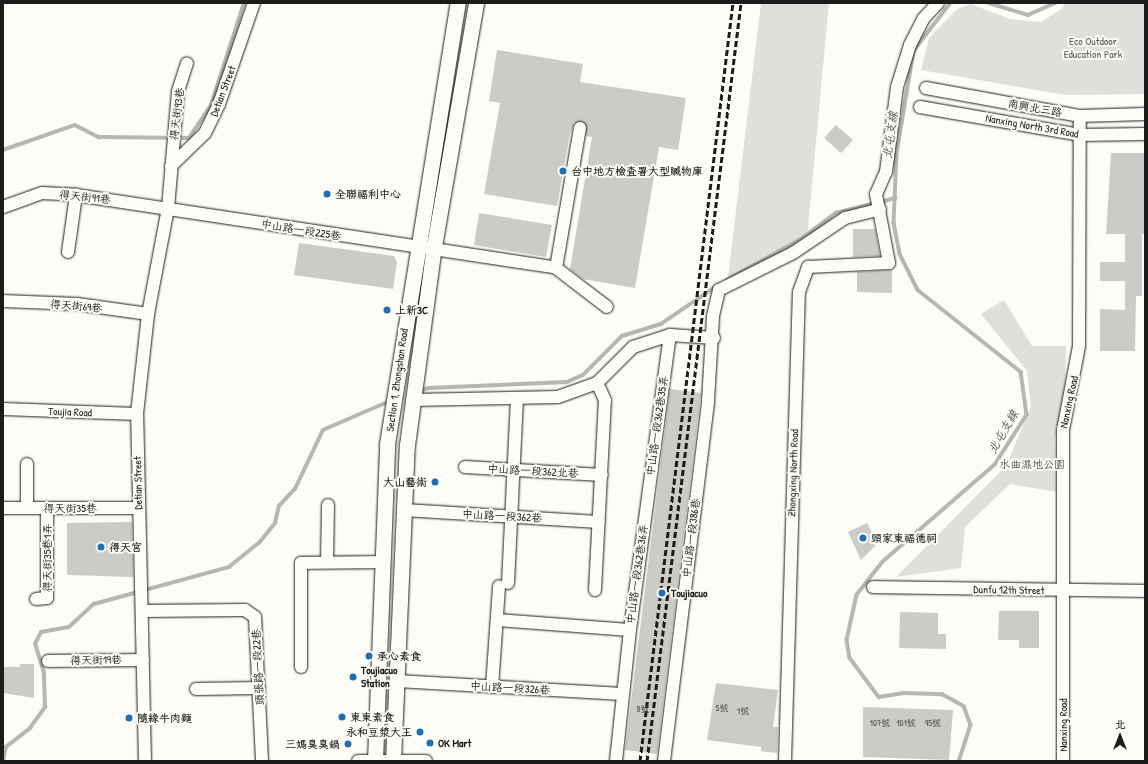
<!DOCTYPE html>
<html>
<head>
<meta charset="utf-8">
<style>
  body { margin:0 }
  #map { position:relative; width:1148px; height:764px; overflow:hidden; background:#fdfcf7; font-family:"Patrick Hand","LXGW WenKai TC",sans-serif }
  div>[style] { position:absolute }
  [style*='--x'] { left:calc(var(--x)*1px); top:calc(var(--y)*1px); width:calc(var(--w)*1px); rotate:calc(var(--a)*1deg) }
  .green>* { inset:0; background:#e0dfdb }
  .stream>* { height:3.5px; margin:-1.75px; padding:0 1.75px; transform-origin:1.75px; border-radius:1.75px; background:#b7b6b2 }
  .building>* { inset:0; background:#cccbc8 }
  .roads { filter:drop-shadow(0 0 1px #1c1c1c) drop-shadow(0 0 1px #1c1c1c) }
  .minor>* { height:12px; margin:-6px; padding:0 6px; transform-origin:6px; border-radius:6px; background:#fdfcf7 }
  .major>* { height:15px; margin:-7.5px; padding:0 7.5px; transform-origin:7.5px; border-radius:7.5px; background:#fdfcf7 }
  .rail>* { height:3px; margin-top:-1.5px; transform-origin:0; background:repeating-linear-gradient(90deg,#1c1c1c 0 6px,transparent 0 9px) }
  .dots>* { width:11px; height:11px; translate:-50% -50%; box-sizing:border-box; border:2px solid #fdfcf7; border-radius:50% }
  span { translate:-50% -50%; white-space:nowrap; text-align:center; line-height:1.15; -webkit-text-stroke:4px #fdfcf7; paint-order:stroke }
  .number-label { font-size:9px; color:#484847 }
  .number-label span { -webkit-text-stroke-width:0 }
  .park-label { font-size:11px; color:#575655 }
  .street-label { font-size:11px; color:#1c1c1c }
  .poi-label { font-size:11px; color:#1c1c1c; font-weight:700 }
  .left { translate:0 -50%; text-align:left }
  .right { translate:-100% -50%; text-align:right }
  .water-label { font-size:12px; color:#5a5a58; font-style:italic }
  .frame { position:absolute; inset:0; border:4px solid #1c1c1c; pointer-events:none }
  .north { position:absolute; left:1100px; top:716px; width:40px; height:40px; -webkit-text-stroke:3px #fdfcf7; paint-order:stroke; rotate:0deg; font-size:11px; font-weight:700; line-height:16px; text-align:center; color:#1c1c1c }
  .north::after { content:''; display:block; margin:auto; width:14px; height:18px; background:#1c1c1c; clip-path:polygon(50% 0,100% 100%,50% 72%,0 100%) }
</style>
</head>
<body>
<div id="map">
  <div class="green">
    <i style="clip-path:polygon(761px 3px,829px 3px,807px 238px,728px 277px)"></i>
    <i style="clip-path:polygon(1064px 3px,1145px 3px,1145px 94px,1065px 95px,921px 70px,929px 38px,957px 9px,971px 4px,1010px 19px,1041px 22px,1063px 8px)"></i>
    <i style="clip-path:polygon(1004px 300px,1032px 346px,1066px 346px,1064px 417px,1055px 439px,1057px 492px,1010px 484px,965px 527px,961px 568px,896px 577px,1006px 466px,1031px 406px,1027px 371px,981px 314px)"></i>
  </div>
  <div class="stream">
    <i style="--x:951;--y:3;--w:61;--a:127.6"></i>
    <i style="--x:914;--y:51;--w:104;--a:99.4"></i>
    <i style="--x:897;--y:154;--w:69;--a:92.5"></i>
    <i style="--x:894;--y:223;--w:32;--a:79"></i>
    <i style="--x:900;--y:254;--w:40;--a:63.4"></i>
    <i style="--x:918;--y:290;--w:132;--a:38.5"></i>
    <i style="--x:1021;--y:372;--w:43;--a:82.1"></i>
    <i style="--x:1027;--y:415;--w:59;--a:122.6"></i>
    <i style="--x:995;--y:465;--w:148;--a:139.1"></i>
    <i style="--x:883;--y:562;--w:42;--a:128.2"></i>
    <i style="--x:857;--y:595;--w:46;--a:102.5"></i>
    <i style="--x:847;--y:640;--w:18;--a:81"></i>
    <i style="--x:850;--y:658;--w:49;--a:53.4"></i>
    <i style="--x:879;--y:697;--w:25;--a:-9"></i>
    <i style="--x:904;--y:693;--w:38;--a:2"></i>
    <i style="--x:942;--y:694;--w:25;--a:29"></i>
    <i style="--x:964;--y:706;--w:20;--a:70"></i>
    <i style="--x:971;--y:725;--w:38;--a:108"></i>
    <i style="--x:989;--y:3;--w:41;--a:17.1"></i>
    <i style="--x:1028;--y:15;--w:30;--a:-24"></i>
    <i style="--x:3;--y:150;--w:76;--a:-19.1"></i>
    <i style="--x:75;--y:125;--w:27;--a:27"></i>
    <i style="--x:99;--y:137;--w:90;--a:0.6"></i>
    <i style="--x:189;--y:138;--w:40;--a:-56"></i>
    <i style="--x:211;--y:105;--w:107;--a:-72.1"></i>
    <i style="--x:881;--y:202;--w:15;--a:-16"></i>
    <i style="--x:727;--y:280;--w:85;--a:-29"></i>
    <i style="--x:801;--y:239;--w:44;--a:-36.6"></i>
    <i style="--x:836;--y:213;--w:40;--a:-14.4"></i>
    <i style="--x:419;--y:391;--w:10;--a:-17"></i>
    <i style="--x:429;--y:388;--w:138;--a:-2.5"></i>
    <i style="--x:567;--y:382;--w:17;--a:-24"></i>
    <i style="--x:583;--y:375;--w:55;--a:-45"></i>
    <i style="--x:622;--y:336;--w:41;--a:-17.1"></i>
    <i style="--x:661;--y:324;--w:68;--a:-34.2"></i>
    <i style="--x:3;--y:761;--w:14;--a:-78"></i>
    <i style="--x:6;--y:747;--w:31;--a:-38"></i>
    <i style="--x:30;--y:728;--w:26;--a:-54"></i>
    <i style="--x:45;--y:707;--w:34;--a:-92"></i>
    <i style="--x:44;--y:673;--w:30;--a:-107"></i>
    <i style="--x:35;--y:644;--w:13;--a:-63"></i>
    <i style="--x:41;--y:632;--w:28;--a:-10"></i>
    <i style="--x:69;--y:627;--w:34;--a:-43"></i>
    <i style="--x:94;--y:604;--w:140;--a:-15.3"></i>
    <i style="--x:229;--y:567;--w:38;--a:-39"></i>
    <i style="--x:259;--y:543;--w:26;--a:-51"></i>
    <i style="--x:275;--y:523;--w:17;--a:-77"></i>
    <i style="--x:279;--y:506;--w:23;--a:-47"></i>
    <i style="--x:295;--y:489;--w:65;--a:-64.6"></i>
    <i style="--x:323;--y:430;--w:73;--a:-23.4"></i>
  </div>
  <div class="building">
    <i style="clip-path:polygon(497px 50px,583px 64px,580px 82px,686px 98px,678px 150px,659px 147px,635px 288px,583px 279px,570px 269px,592px 137px,586px 136px,584px 122px,575px 123px,570px 133px,557px 206px,484px 194px,500px 103px,489px 101px)"></i>
    <i style="clip-path:polygon(836px 125px,853px 140px,841px 153px,824px 138px)"></i>
    <i style="clip-path:polygon(1111px 153px,1145px 153px,1145px 234px,1142px 234px,1142px 296px,1136px 296px,1135px 351px,1100px 351px,1100px 309px,1125px 310px,1125px 281px,1100px 281px,1100px 262px,1125px 262px,1125px 234px,1106px 234px)"></i>
    <i style="clip-path:polygon(479px 213px,552px 225px,546px 257px,474px 245px)"></i>
    <i style="clip-path:polygon(853px 229px,875px 229px,880px 256px,853px 257px)"></i>
    <i style="clip-path:polygon(299px 243px,394px 256px,397px 262px,393px 289px,294px 275px)"></i>
    <i style="clip-path:polygon(892px 270px,892px 293px,857px 292px,857px 272px)"></i>
    <i style="clip-path:polygon(670px 389px,701px 393px,657px 754px,625px 750px)"></i>
    <i style="clip-path:polygon(132px 522px,133px 577px,67px 575px,67px 523px)"></i>
    <i style="clip-path:polygon(867px 523px,878px 543px,861px 560px,848px 532px)"></i>
    <i style="clip-path:polygon(999px 611px,1039px 611px,1039px 648px,1019px 648px,1019px 640px,998px 640px)"></i>
    <i style="clip-path:polygon(900px 612px,938px 613px,938px 634px,946px 634px,946px 649px,899px 648px)"></i>
    <i style="clip-path:polygon(20px 664px,34px 664px,34px 698px,3px 693px,3px 667px,20px 667px)"></i>
    <i style="clip-path:polygon(716px 683px,778px 690px,773px 727px,778px 727px,777px 753px,761px 751px,761px 747px,707px 740px)"></i>
    <i style="clip-path:polygon(863px 707px,953px 710px,949px 760px,863px 757px)"></i>
  </div>
  <div class="roads">
    <div class="minor">
      <i style="--x:926;--y:88;--w:157;--a:10.3"></i>
      <i style="--x:1080;--y:116;--w:65;--a:-1.8"></i>
      <i style="--x:920;--y:107;--w:162;--a:9.9"></i>
      <i style="--x:1080;--y:135;--w:65;--a:-0.9"></i>
      <i style="--x:171;--y:166;--w:47;--a:-44.1"></i>
      <i style="--x:205;--y:133;--w:32;--a:-64"></i>
      <i style="--x:219;--y:104;--w:107;--a:-70.9"></i>
      <i style="--x:3;--y:207;--w:41;--a:-19.7"></i>
      <i style="--x:42;--y:193;--w:34;--a:3"></i>
      <i style="--x:76;--y:195;--w:486;--a:8.6"></i>
      <i style="--x:556;--y:268;--w:64;--a:37.4"></i>
      <i style="--x:68;--y:252;--w:58;--a:-82"></i>
      <i style="--x:556;--y:268;--w:142;--a:-80.3"></i>
      <i style="--x:3;--y:301;--w:74;--a:2.3"></i>
      <i style="--x:77;--y:304;--w:72;--a:8"></i>
      <i style="--x:412;--y:400;--w:146;--a:-1.2"></i>
      <i style="--x:558;--y:397;--w:41;--a:-19.7"></i>
      <i style="--x:597;--y:383;--w:51;--a:-45"></i>
      <i style="--x:633;--y:347;--w:39;--a:-18"></i>
      <i style="--x:670;--y:335;--w:44;--a:3.9"></i>
      <i style="--x:3;--y:409;--w:134;--a:2.1"></i>
      <i style="--x:27;--y:464;--w:44;--a:90"></i>
      <i style="--x:465;--y:467;--w:137;--a:3.3"></i>
      <i style="--x:3;--y:508;--w:135;--a:0"></i>
      <i style="--x:404;--y:510;--w:195;--a:3.5"></i>
      <i style="--x:327;--y:562;--w:57;--a:-89"></i>
      <i style="--x:508;--y:583;--w:184;--a:-87.2"></i>
      <i style="--x:873;--y:587;--w:272;--a:0.8"></i>
      <i style="--x:595;--y:590;--w:190;--a:-87"></i>
      <i style="--x:605;--y:400;--w:19;--a:-115"></i>
      <i style="--x:36;--y:599;--w:11;--a:-5"></i>
      <i style="--x:47;--y:598;--w:90;--a:-90"></i>
      <i style="--x:142;--y:611;--w:103;--a:-0.6"></i>
      <i style="--x:245;--y:610;--w:12;--a:35"></i>
      <i style="--x:255;--y:617;--w:144;--a:87.2"></i>
      <i style="--x:497;--y:620;--w:133;--a:4.3"></i>
      <i style="--x:48;--y:661;--w:95;--a:-0.6"></i>
      <i style="--x:301;--y:667;--w:104;--a:-90"></i>
      <i style="--x:301;--y:563;--w:83;--a:-0.7"></i>
      <i style="--x:397;--y:681;--w:226;--a:3.3"></i>
      <i style="--x:492;--y:687;--w:101;--a:-86"></i>
      <i style="--x:196;--y:689;--w:63;--a:-0.9"></i>
      <i style="--x:145;--y:761;--w:347;--a:-91.3"></i>
      <i style="--x:137;--y:414;--w:101;--a:-83.7"></i>
      <i style="--x:148;--y:314;--w:108;--a:-79.3"></i>
      <i style="--x:168;--y:208;--w:117;--a:-85.1"></i>
      <i style="--x:178;--y:91;--w:29;--a:-72"></i>
      <i style="--x:358;--y:761;--w:68;--a:0"></i>
      <i style="--x:616;--y:761;--w:132;--a:-83.9"></i>
      <i style="--x:630;--y:630;--w:298;--a:-82.3"></i>
      <i style="--x:664;--y:761;--w:363;--a:-83"></i>
      <i style="--x:708;--y:401;--w:85;--a:-86.6"></i>
      <i style="--x:713;--y:316;--w:27;--a:-77"></i>
      <i style="--x:719;--y:290;--w:83;--a:-26.6"></i>
      <i style="--x:793;--y:253;--w:63;--a:-33.9"></i>
      <i style="--x:845;--y:218;--w:36;--a:-14"></i>
      <i style="--x:785;--y:761;--w:469;--a:-88.3"></i>
      <i style="--x:799;--y:292;--w:27;--a:-70"></i>
      <i style="--x:808;--y:267;--w:81;--a:-2.8"></i>
      <i style="--x:889;--y:263;--w:70;--a:-100.7"></i>
      <i style="--x:876;--y:194;--w:24;--a:-66"></i>
      <i style="--x:886;--y:172;--w:86;--a:-82.6"></i>
      <i style="--x:897;--y:87;--w:44;--a:-72.8"></i>
      <i style="--x:910;--y:45;--w:29;--a:-63"></i>
      <i style="--x:923;--y:19;--w:22;--a:-47"></i>
      <i style="--x:1063;--y:761;--w:331;--a:-90"></i>
      <i style="--x:1063;--y:430;--w:86;--a:-79.2"></i>
      <i style="--x:1079;--y:346;--w:230;--a:-89.8"></i>
    </div>
    <div class="major">
      <i style="--x:375;--y:761;--w:317;--a:-87.8"></i>
      <i style="--x:387;--y:444;--w:447;--a:-80.9"></i>
      <i style="--x:393;--y:761;--w:316;--a:-87.5"></i>
      <i style="--x:407;--y:445;--w:195;--a:-82.3"></i>
      <i style="--x:433;--y:252;--w:253;--a:-80.2"></i>
    </div>
  </div>
  <div class="rail">
    <i style="--x:640;--y:761;--w:764;--a:-83.01"></i>
    <i style="--x:647;--y:761;--w:764;--a:-82.93"></i>
  </div>
  <div class="dots">
    <i style="left:563px;top:171px;background:#1f6fb2"></i>
    <i style="left:327px;top:194px;background:#1f6fb2"></i>
    <i style="left:387px;top:310px;background:#1f6fb2"></i>
    <i style="left:435px;top:482px;background:#1f6fb2"></i>
    <i style="left:863px;top:538px;background:#1f6fb2"></i>
    <i style="left:101px;top:547px;background:#1f6fb2"></i>
    <i style="left:662px;top:593px;background:#1f6fb2"></i>
    <i style="left:369px;top:656px;background:#1f6fb2"></i>
    <i style="left:353px;top:677px;background:#1f6fb2"></i>
    <i style="left:342px;top:717px;background:#1f6fb2"></i>
    <i style="left:129px;top:718px;background:#1f6fb2"></i>
    <i style="left:420px;top:732px;background:#1f6fb2"></i>
    <i style="left:430px;top:743px;background:#1f6fb2"></i>
    <i style="left:348px;top:744px;background:#1f6fb2"></i>
  </div>
  <div class="number-label">
    <span style="left:722px;top:708px">5號</span>
    <span style="left:643px;top:709px">8號</span>
    <span style="left:743px;top:711px">1號</span>
    <span style="left:880px;top:723px">107號</span>
    <span style="left:906px;top:723px">101號</span>
    <span style="left:933px;top:723px">95號</span>
  </div>
  <div class="park-label">
    <span style="left:1093px;top:48px">Eco Outdoor<br>Education Park</span>
    <span style="left:1032px;top:464px">水曲濕地公園</span>
  </div>
  <div class="street-label">
    <span style="left:223px;top:91px;rotate:-69deg">Detian Street</span>
    <span style="left:1035px;top:108px;rotate:10deg">南興北三路</span>
    <span style="left:177px;top:114px;rotate:-83deg">得天街93巷</span>
    <span style="left:1032px;top:126px;rotate:10deg">Nanxing North 3rd Road</span>
    <span style="left:85px;top:197px;rotate:6deg">得天街91巷</span>
    <span style="left:301px;top:230px;rotate:9deg">中山路一段225巷</span>
    <span style="left:76px;top:306px;rotate:5deg">得天街69巷</span>
    <span style="left:397px;top:380px;rotate:-82deg">Section 1, Zhongshan Road</span>
    <span style="left:1069px;top:402px;rotate:-78deg">Nanxing Road</span>
    <span style="left:70px;top:412px;rotate:2deg">Toujia Road</span>
    <span style="left:657px;top:426px;rotate:-82deg">中山路一段362巷35弄</span>
    <span style="left:533px;top:471px;rotate:3deg">中山路一段362北巷</span>
    <span style="left:793px;top:473px;rotate:-88deg">Zhongxing North Road</span>
    <span style="left:138px;top:483px;rotate:-91deg">Detian Street</span>
    <span style="left:70px;top:508px">得天街35巷</span>
    <span style="left:502px;top:516px;rotate:3deg">中山路一段362巷</span>
    <span style="left:691px;top:538px;rotate:-83deg">中山路一段386巷</span>
    <span style="left:47px;top:558px;rotate:-90deg">得天街35巷1弄</span>
    <span style="left:637px;top:574px;rotate:-82deg">中山路一段362巷36弄</span>
    <span style="left:1009px;top:590px;rotate:1deg">Dunfu 12th Street</span>
    <span style="left:96px;top:660px;rotate:-1deg">得天街19巷</span>
    <span style="left:258px;top:667px;rotate:-93deg">頭張路一段22巷</span>
    <span style="left:510px;top:688px;rotate:3deg">中山路一段326巷</span>
    <span style="left:1063px;top:725px;rotate:-90deg">Nanxing Road</span>
  </div>
  <div class="poi-label">
    <span class="left" style="left:571px;top:171px">台中地方檢查署大型贓物庫</span>
    <span class="left" style="left:335px;top:194px">全聯福利中心</span>
    <span class="left" style="left:395px;top:310px">上新3C</span>
    <span class="right" style="left:427px;top:482px">大山藝術</span>
    <span class="left" style="left:871px;top:538px">頭家東福德祠</span>
    <span class="left" style="left:109px;top:547px">得天宮</span>
    <span class="left" style="left:671px;top:593px">Toujiacuo</span>
    <span class="left" style="left:377px;top:656px">承心素食</span>
    <span class="left" style="left:361px;top:677px">Toujiacuo<br>Station</span>
    <span class="left" style="left:350px;top:717px">東東素食</span>
    <span class="left" style="left:137px;top:718px">隨緣牛肉麵</span>
    <span class="right" style="left:412px;top:732px">永和豆漿大王</span>
    <span class="left" style="left:438px;top:743px">OK Mart</span>
    <span class="right" style="left:340px;top:744px">三媽臭臭鍋</span>
  </div>
  <div class="water-label">
    <span style="left:890px;top:135px;rotate:-82deg">北屯支線</span>
    <span style="left:1003px;top:432px;rotate:-60deg">北屯支線</span>
  </div>
  <div class="frame"></div>
  <div class="north">北</div>
</div>
</body>
</html>
